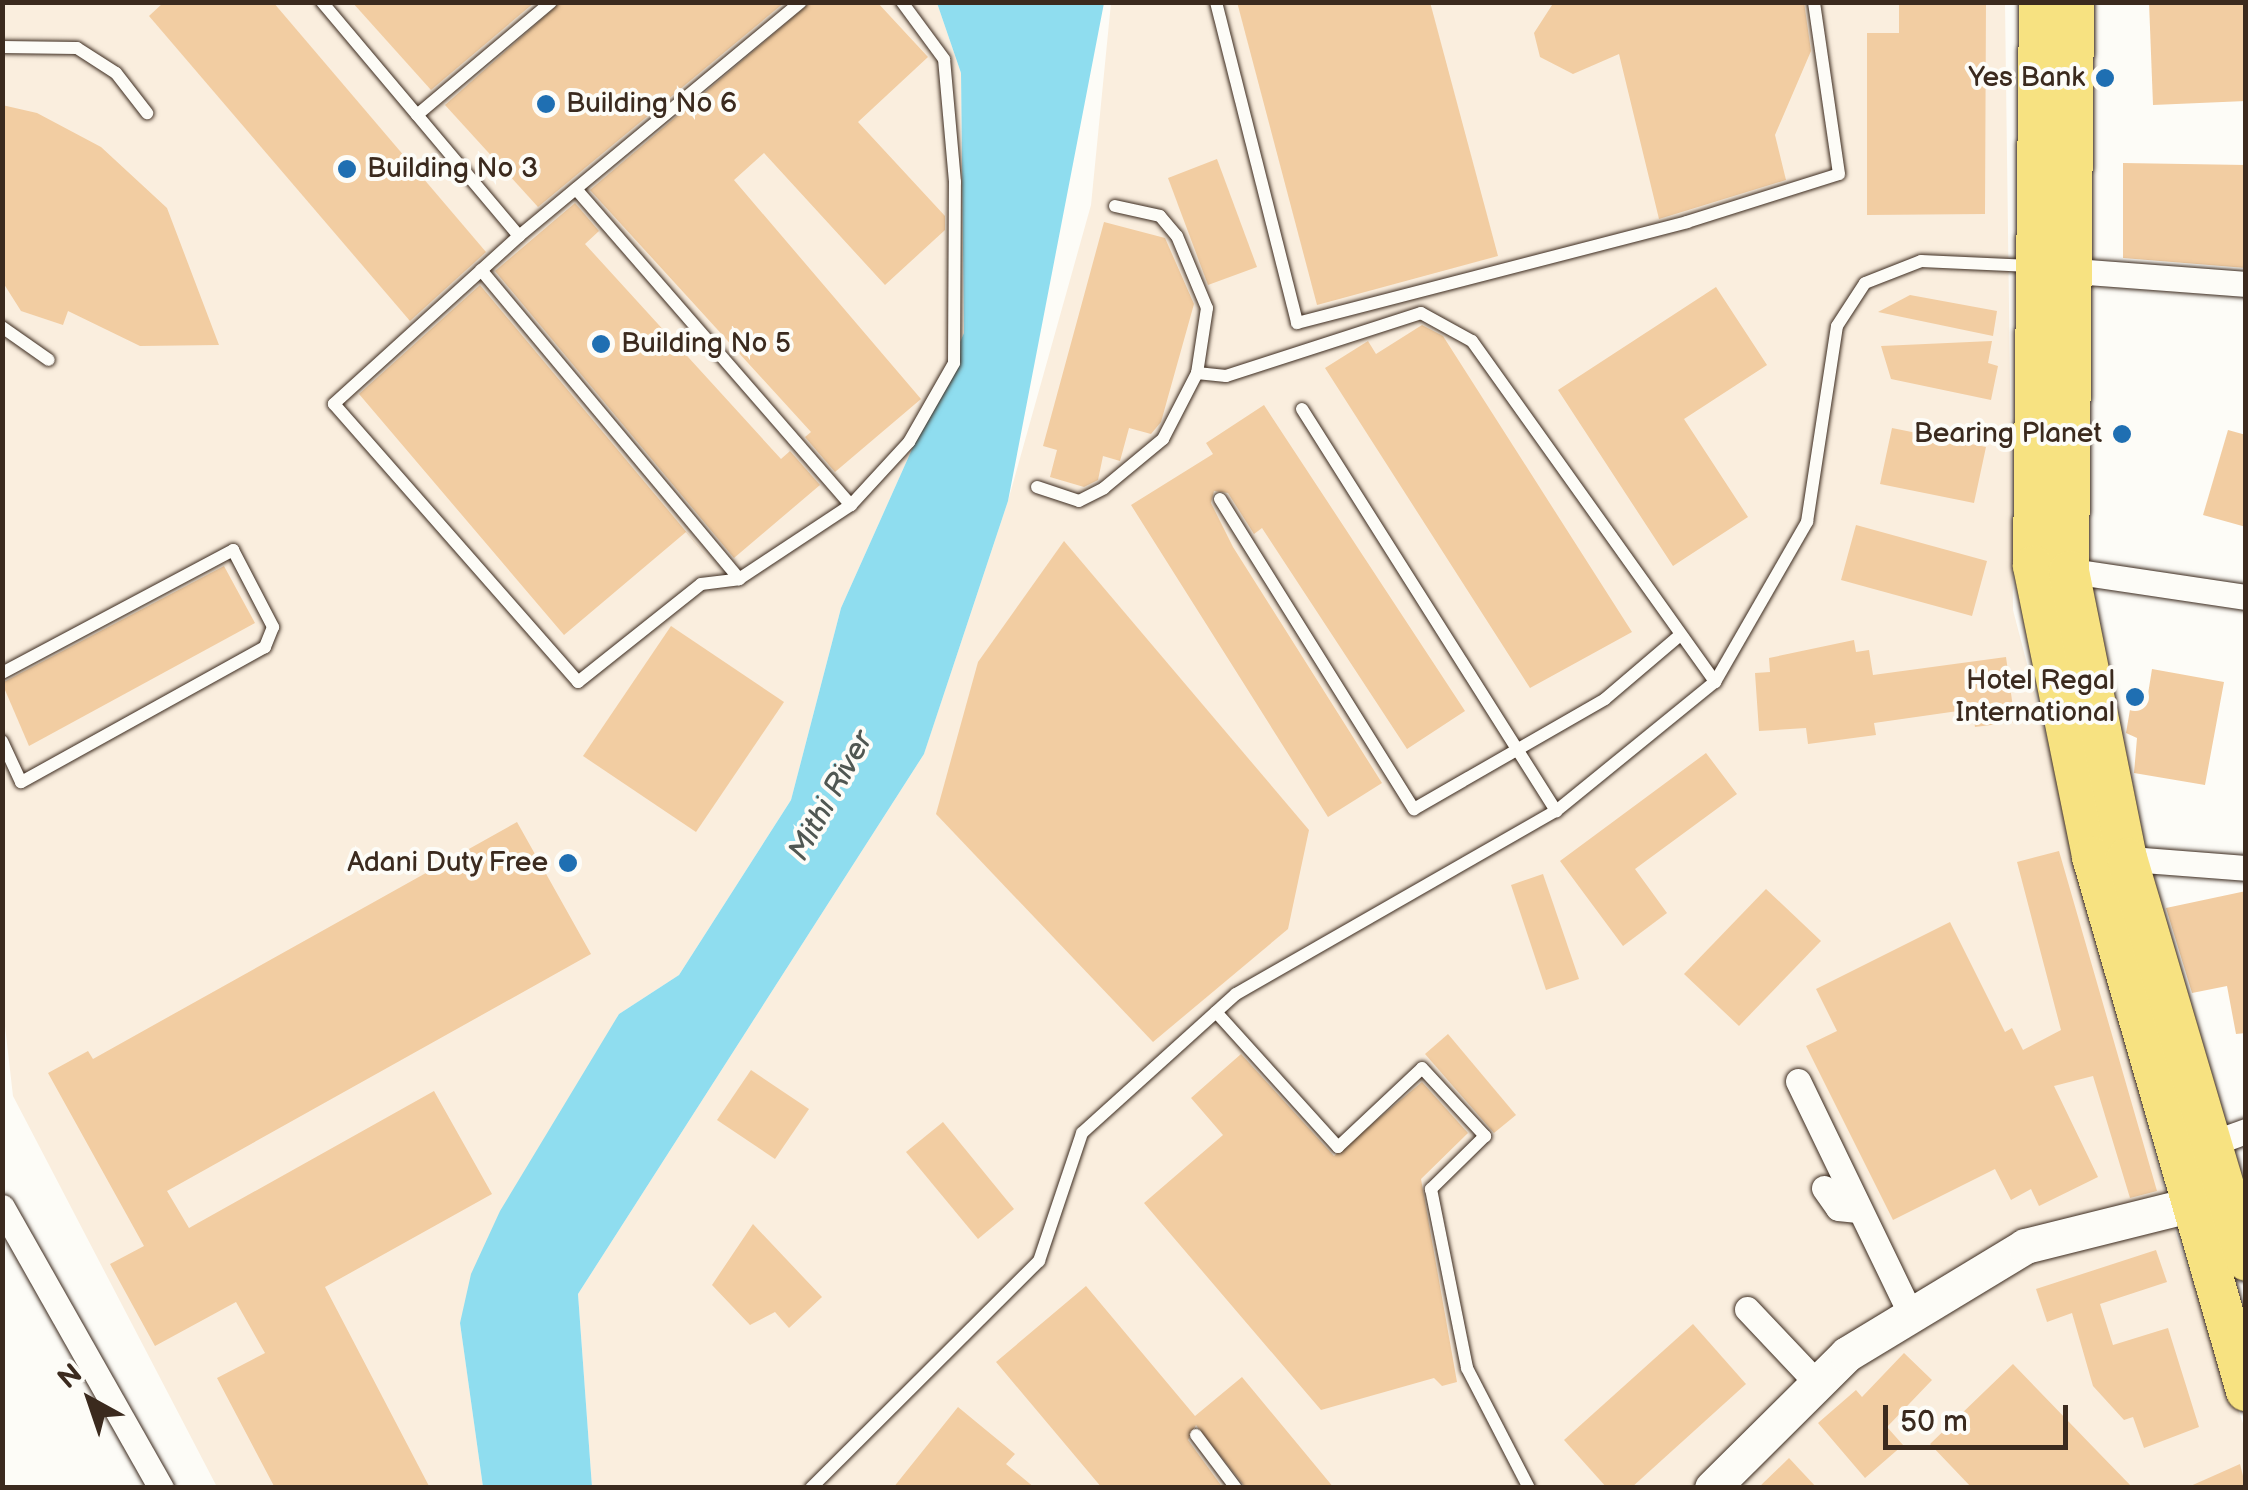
<!DOCTYPE html>
<html>
<head>
<meta charset="utf-8">
<style>
  body { margin:0 }
  #map { position:relative; width:2248px; height:1490px; overflow:hidden; background:#fdfcf7; font-family:"Balsamiq Sans",sans-serif }
  div>[style] { position:absolute }
  [style*='--x'] { left:calc(var(--x)*1px); top:calc(var(--y)*1px); width:calc(var(--w)*1px); rotate:calc(var(--a)*1deg) }
  .built>* { inset:0; background:#faeede }
  .water>* { inset:0; background:#8fddef }
  .building>* { inset:0; background:#f2cda2 }
  .roads { filter:drop-shadow(0 0 2px #3b2a1e) drop-shadow(0 0 2px #3b2a1e) }
  .lane>* { height:12px; margin:-6px; padding:0 6px; transform-origin:6px; border-radius:6px; background:#fdfcf7 }
  .street>* { height:25px; margin:-12.5px; padding:0 12.5px; transform-origin:12.5px; border-radius:12.5px; background:#fdfcf7 }
  .secondary>* { height:35px; margin:-17.5px; padding:0 17.5px; transform-origin:17.5px; border-radius:17.5px; background:#fdfcf7 }
  .primary>* { height:40px; margin:-20px; padding:0 20px; transform-origin:20px; border-radius:20px; background:#f7e281 }
  .dots>* { width:28px; height:28px; translate:-50% -50%; box-sizing:border-box; border:5px solid #fdfcf7; border-radius:50% }
  span { translate:-50% -50%; white-space:nowrap; text-align:center; line-height:1.15; -webkit-text-stroke:8px #fdfcf7; paint-order:stroke }
  .poi-label { font-size:28px; color:#3b2a1e }
  .right { translate:-100% -50%; text-align:right }
  .left { translate:0 -50%; text-align:left }
  .water-label { font-size:30px; color:#505752; font-style:italic }
  .frame { position:absolute; inset:0; border:5px solid #3b2a1e; pointer-events:none }
  .north { position:absolute; left:40px; top:1350px; width:100px; height:100px; -webkit-text-stroke:8px #fdfcf7; paint-order:stroke; rotate:320deg; font-size:28px; font-weight:700; line-height:40px; text-align:center; color:#3b2a1e }
  .north::after { content:''; display:block; margin:auto; width:35px; height:45px; background:#3b2a1e; clip-path:polygon(50% 0,100% 100%,50% 72%,0 100%) }
  .scale { position:absolute; left:1883px; top:1405px; width:185px; height:45px; box-sizing:border-box; border:5px solid #3b2a1e; border-top:0; padding-left:12px; font-size:30px; line-height:35px; white-space:nowrap; color:#3b2a1e; -webkit-text-stroke:8px #fdfcf7; paint-order:stroke }
</style>
</head>
<body>
<div id="map">
  <div class="built">
    <i style="clip-path:polygon(2px 3px,937px 3px,961px 73px,964px 333px,841px 608px,791px 800px,679px 975px,619px 1014px,460px 1323px,483px 1487px,217px 1487px,13px 1096px,2px 1000px)"></i>
    <i style="clip-path:polygon(1111px 3px,2005px 3px,2013px 610px,2176px 1235px,2245px 1429px,2245px 1487px,592px 1487px,578px 1294px,924px 754px,1008px 501px,1091px 205px)"></i>
  </div>
  <div class="water">
    <i style="clip-path:polygon(937px 3px,1104px 3px,1008px 501px,924px 754px,578px 1294px,592px 1487px,483px 1487px,460px 1323px,471px 1274px,500px 1211px,619px 1014px,679px 975px,791px 800px,841px 608px,964px 333px,961px 73px)"></i>
  </div>
  <div class="building">
    <i style="clip-path:polygon(164px 2px,273px 2px,486px 252px,410px 321px,149px 16px)"></i>
    <i style="clip-path:polygon(352px 2px,535px 2px,431px 90px)"></i>
    <i style="clip-path:polygon(561px 2px,785px 2px,538px 207px,445px 105px)"></i>
    <i style="clip-path:polygon(811px 2px,877px 2px,928px 57px,858px 122px,945px 216px,945px 230px,885px 285px,764px 153px,734px 180px,921px 399px,835px 472px,805px 437px,811px 432px,590px 190px)"></i>
    <i style="clip-path:polygon(1237px 2px,1430px 2px,1498px 256px,1317px 305px)"></i>
    <i style="clip-path:polygon(1554px 2px,1804px 2px,1811px 51px,1775px 135px,1786px 180px,1659px 219px,1619px 54px,1573px 74px,1540px 57px,1534px 33px)"></i>
    <i style="clip-path:polygon(1899px 2px,1986px 2px,1985px 214px,1867px 215px,1867px 33px,1899px 33px)"></i>
    <i style="clip-path:polygon(2149px 2px,2246px 2px,2246px 101px,2153px 105px)"></i>
    <i style="clip-path:polygon(2px 105px,37px 113px,101px 147px,167px 208px,219px 345px,140px 346px,68px 311px,63px 325px,21px 311px,2px 281px)"></i>
    <i style="clip-path:polygon(1217px 159px,1257px 267px,1208px 285px,1168px 178px)"></i>
    <i style="clip-path:polygon(2123px 163px,2246px 165px,2246px 268px,2123px 258px)"></i>
    <i style="clip-path:polygon(575px 203px,599px 231px,585px 244px,781px 459px,790px 451px,820px 485px,734px 558px,495px 271px)"></i>
    <i style="clip-path:polygon(1104px 222px,1165px 238px,1194px 304px,1161px 422px,1151px 434px,1129px 428px,1120px 461px,1103px 456px,1098px 480px,1084px 487px,1050px 477px,1057px 450px,1043px 446px)"></i>
    <i style="clip-path:polygon(480px 285px,719px 571px,686px 532px,564px 635px,359px 394px)"></i>
    <i style="clip-path:polygon(1716px 287px,1767px 365px,1684px 419px,1748px 517px,1673px 566px,1558px 390px)"></i>
    <i style="clip-path:polygon(1910px 295px,1997px 311px,1993px 336px,1878px 312px)"></i>
    <i style="clip-path:polygon(1422px 325px,1443px 336px,1632px 632px,1530px 688px,1325px 368px,1368px 341px,1376px 354px)"></i>
    <i style="clip-path:polygon(1992px 341px,1988px 363px,1998px 366px,1991px 400px,1891px 379px,1881px 346px)"></i>
    <i style="clip-path:polygon(1264px 405px,1465px 711px,1407px 749px,1262px 528px,1254px 534px,1228px 493px,1214px 491px,1211px 503px,1233px 547px,1382px 783px,1328px 817px,1131px 505px,1213px 454px,1206px 443px)"></i>
    <i style="clip-path:polygon(1892px 428px,1986px 447px,1974px 503px,1880px 484px)"></i>
    <i style="clip-path:polygon(2228px 430px,2246px 435px,2246px 527px,2203px 515px)"></i>
    <i style="clip-path:polygon(1856px 525px,1987px 561px,1972px 616px,1841px 580px)"></i>
    <i style="clip-path:polygon(1064px 541px,1309px 830px,1288px 929px,1153px 1042px,936px 814px,978px 662px)"></i>
    <i style="clip-path:polygon(224px 566px,255px 623px,29px 746px,2px 683px)"></i>
    <i style="clip-path:polygon(671px 626px,784px 702px,696px 832px,583px 756px)"></i>
    <i style="clip-path:polygon(1854px 640px,1856px 652px,1869px 650px,1873px 675px,2006px 657px,2015px 722px,1975px 727px,1972px 709px,1874px 723px,1876px 735px,1808px 744px,1806px 728px,1759px 731px,1755px 673px,1770px 672px,1769px 658px)"></i>
    <i style="clip-path:polygon(2152px 669px,2224px 682px,2205px 785px,2134px 773px,2137px 738px,2126px 733px,2133px 692px,2148px 694px)"></i>
    <i style="clip-path:polygon(1706px 753px,1737px 794px,1635px 869px,1667px 913px,1623px 946px,1560px 861px)"></i>
    <i style="clip-path:polygon(517px 822px,591px 954px,167px 1191px,189px 1228px,434px 1091px,492px 1194px,325px 1287px,430px 1488px,275px 1488px,217px 1378px,265px 1353px,236px 1302px,155px 1346px,110px 1264px,144px 1246px,48px 1073px,88px 1051px,93px 1059px)"></i>
    <i style="clip-path:polygon(2059px 851px,2157px 1191px,2130px 1198px,2093px 1076px,2054px 1086px,2098px 1177px,2039px 1206px,2031px 1189px,2011px 1200px,1995px 1169px,1893px 1220px,1806px 1046px,1837px 1031px,1816px 989px,1950px 922px,2005px 1032px,2012px 1028px,2023px 1050px,2061px 1030px,2017px 862px)"></i>
    <i style="clip-path:polygon(1543px 874px,1579px 979px,1546px 990px,1511px 885px)"></i>
    <i style="clip-path:polygon(1766px 889px,1821px 941px,1739px 1026px,1684px 974px)"></i>
    <i style="clip-path:polygon(2246px 891px,2246px 1033px,2236px 1034px,2227px 986px,2192px 993px,2166px 908px)"></i>
    <i style="clip-path:polygon(1448px 1034px,1516px 1115px,1494px 1133px,1425px 1054px)"></i>
    <i style="clip-path:polygon(1241px 1054px,1334px 1156px,1422px 1082px,1468px 1133px,1421px 1179px,1457px 1382px,1442px 1386px,1434px 1378px,1321px 1410px,1144px 1203px,1223px 1135px,1191px 1098px)"></i>
    <i style="clip-path:polygon(751px 1070px,809px 1109px,775px 1159px,717px 1120px)"></i>
    <i style="clip-path:polygon(943px 1122px,1014px 1209px,978px 1239px,906px 1152px)"></i>
    <i style="clip-path:polygon(753px 1224px,822px 1297px,789px 1328px,775px 1312px,750px 1325px,712px 1285px)"></i>
    <i style="clip-path:polygon(2156px 1250px,2167px 1282px,2100px 1304px,2113px 1345px,2168px 1328px,2199px 1427px,2144px 1448px,2133px 1417px,2124px 1420px,2093px 1386px,2072px 1313px,2047px 1322px,2036px 1289px)"></i>
    <i style="clip-path:polygon(1086px 1286px,1195px 1416px,1242px 1377px,1334px 1488px,1246px 1488px,1196px 1425px,1188px 1440px,1223px 1488px,1102px 1488px,996px 1362px)"></i>
    <i style="clip-path:polygon(1693px 1324px,1746px 1384px,1631px 1488px,1607px 1488px,1564px 1440px)"></i>
    <i style="clip-path:polygon(1904px 1353px,1932px 1380px,1887px 1427px,1903px 1445px,1865px 1478px,1818px 1423px,1856px 1390px,1862px 1397px)"></i>
    <i style="clip-path:polygon(2013px 1364px,2097px 1451px,2133px 1488px,1972px 1488px,1930px 1444px)"></i>
    <i style="clip-path:polygon(958px 1407px,1015px 1454px,1006px 1464px,1035px 1488px,893px 1488px)"></i>
    <i style="clip-path:polygon(1789px 1458px,1817px 1488px,1758px 1488px)"></i>
    <i style="clip-path:polygon(2240px 1464px,2246px 1488px,2186px 1488px)"></i>
  </div>
  <div class="roads">
    <div class="lane">
      <i style="--x:322;--y:2;--w:306;--a:49.9"></i>
      <i style="--x:519;--y:236;--w:366;--a:-39.7"></i>
      <i style="--x:1216;--y:2;--w:331;--a:75.8"></i>
      <i style="--x:1297;--y:323;--w:403;--a:-14.5"></i>
      <i style="--x:1687;--y:222;--w:159;--a:-17.5"></i>
      <i style="--x:1839;--y:174;--w:174;--a:-98.3"></i>
      <i style="--x:2;--y:47;--w:75;--a:0.8"></i>
      <i style="--x:77;--y:48;--w:46;--a:32.7"></i>
      <i style="--x:116;--y:73;--w:51;--a:52.2"></i>
      <i style="--x:417;--y:115;--w:175;--a:-40.1"></i>
      <i style="--x:576;--y:189;--w:419;--a:49"></i>
      <i style="--x:1115;--y:206;--w:46;--a:12.5"></i>
      <i style="--x:1160;--y:216;--w:26;--a:50"></i>
      <i style="--x:1177;--y:236;--w:78;--a:67.4"></i>
      <i style="--x:1207;--y:308;--w:66;--a:98.7"></i>
      <i style="--x:1197;--y:373;--w:29;--a:6"></i>
      <i style="--x:1226;--y:376;--w:205;--a:-17.9"></i>
      <i style="--x:1421;--y:313;--w:58;--a:28.8"></i>
      <i style="--x:1472;--y:341;--w:419;--a:54.5"></i>
      <i style="--x:519;--y:236;--w:250;--a:137.8"></i>
      <i style="--x:334;--y:404;--w:370;--a:48.7"></i>
      <i style="--x:578;--y:682;--w:157;--a:-38.5"></i>
      <i style="--x:701;--y:584;--w:38;--a:-7"></i>
      <i style="--x:739;--y:579;--w:134;--a:-33.5"></i>
      <i style="--x:851;--y:505;--w:86;--a:-47.4"></i>
      <i style="--x:909;--y:442;--w:91;--a:-60.3"></i>
      <i style="--x:954;--y:363;--w:181;--a:-89.7"></i>
      <i style="--x:955;--y:182;--w:123;--a:-95.1"></i>
      <i style="--x:944;--y:59;--w:71;--a:-126.4"></i>
      <i style="--x:481;--y:270;--w:403;--a:50.1"></i>
      <i style="--x:2;--y:327;--w:57;--a:35.1"></i>
      <i style="--x:1302;--y:409;--w:476;--a:57.7"></i>
      <i style="--x:1037;--y:487;--w:44;--a:18.4"></i>
      <i style="--x:1079;--y:501;--w:28;--a:-27"></i>
      <i style="--x:1104;--y:488;--w:77;--a:-39.7"></i>
      <i style="--x:1163;--y:439;--w:74;--a:-62.7"></i>
      <i style="--x:1220;--y:499;--w:366;--a:58"></i>
      <i style="--x:1414;--y:809;--w:220;--a:-29.9"></i>
      <i style="--x:1605;--y:699;--w:97;--a:-40.4"></i>
      <i style="--x:2;--y:673;--w:262;--a:-28"></i>
      <i style="--x:233;--y:550;--w:87;--a:62.5"></i>
      <i style="--x:273;--y:627;--w:22;--a:112"></i>
      <i style="--x:265;--y:647;--w:279;--a:151"></i>
      <i style="--x:21;--y:782;--w:45;--a:-114.9"></i>
      <i style="--x:1216;--y:1012;--w:182;--a:47.9"></i>
      <i style="--x:1338;--y:1147;--w:115;--a:-43.2"></i>
      <i style="--x:1422;--y:1068;--w:93;--a:47.2"></i>
      <i style="--x:1485;--y:1136;--w:76;--a:135.5"></i>
      <i style="--x:1431;--y:1189;--w:183;--a:78.6"></i>
      <i style="--x:1467;--y:1368;--w:135;--a:62.7"></i>
      <i style="--x:1196;--y:1435;--w:66;--a:53"></i>
      <i style="--x:811;--y:1488;--w:322;--a:-44.9"></i>
      <i style="--x:1039;--y:1261;--w:135;--a:-71.4"></i>
      <i style="--x:1082;--y:1133;--w:207;--a:-42.1"></i>
      <i style="--x:1236;--y:994;--w:369;--a:-29.8"></i>
      <i style="--x:1556;--y:811;--w:205;--a:-39.1"></i>
      <i style="--x:1715;--y:682;--w:185;--a:-60.1"></i>
      <i style="--x:1807;--y:522;--w:198;--a:-81.3"></i>
      <i style="--x:1837;--y:326;--w:51;--a:-56.9"></i>
      <i style="--x:1865;--y:283;--w:60;--a:-21.4"></i>
      <i style="--x:1921;--y:261;--w:110;--a:2.6"></i>
    </div>
    <div class="street">
      <i style="--x:2061;--y:270;--w:186;--a:4.3"></i>
      <i style="--x:2058;--y:569;--w:190;--a:8.5"></i>
      <i style="--x:2117;--y:858;--w:129;--a:4.4"></i>
      <i style="--x:1798;--y:1081;--w:260;--a:64.2"></i>
      <i style="--x:2199;--y:1148;--w:50;--a:-19.9"></i>
      <i style="--x:1824;--y:1188;--w:24;--a:55"></i>
      <i style="--x:1838;--y:1208;--w:20;--a:6"></i>
      <i style="--x:2;--y:1207;--w:323;--a:60.5"></i>
      <i style="--x:1747;--y:1309;--w:102;--a:46.6"></i>
    </div>
    <div class="secondary">
      <i style="--x:1712;--y:1488;--w:190;--a:-44.8"></i>
      <i style="--x:1847;--y:1354;--w:208;--a:-31.2"></i>
      <i style="--x:2025;--y:1246;--w:199;--a:-14"></i>
    </div>
    <div class="primary">
      <i style="--x:2039;--y:2;--w:564;--a:90.61"></i>
      <i style="--x:2033;--y:566;--w:297;--a:78.5"></i>
      <i style="--x:2092;--y:857;--w:556;--a:73.91"></i>
      <i style="--x:2074;--y:2;--w:569;--a:90.5"></i>
      <i style="--x:2069;--y:571;--w:293;--a:78.6"></i>
      <i style="--x:2127;--y:858;--w:420;--a:73.5"></i>
    </div>
  </div>
  <div class="dots">
    <i style="left:2105px;top:78px;background:#1f6fb2"></i>
    <i style="left:546px;top:104px;background:#1f6fb2"></i>
    <i style="left:347px;top:169px;background:#1f6fb2"></i>
    <i style="left:601px;top:344px;background:#1f6fb2"></i>
    <i style="left:2122px;top:434px;background:#1f6fb2"></i>
    <i style="left:2135px;top:697px;background:#1f6fb2"></i>
    <i style="left:568px;top:863px;background:#1f6fb2"></i>
  </div>
  <div class="poi-label">
    <span class="right" style="left:2085px;top:78px">Yes Bank</span>
    <span class="left" style="left:566px;top:104px">Building No 6</span>
    <span class="left" style="left:367px;top:169px">Building No 3</span>
    <span class="left" style="left:621px;top:344px">Building No 5</span>
    <span class="right" style="left:2102px;top:434px">Bearing Planet</span>
    <span class="right" style="left:2115px;top:697px">Hotel Regal<br>International</span>
    <span class="right" style="left:548px;top:863px">Adani Duty Free</span>
  </div>
  <div class="water-label">
    <span style="left:831px;top:796px;rotate:-61deg">Mithi River</span>
  </div>
  <div class="frame"></div>
  <div class="north">N</div>
  <div class="scale">50 m</div>
</div>
</body>
</html>
